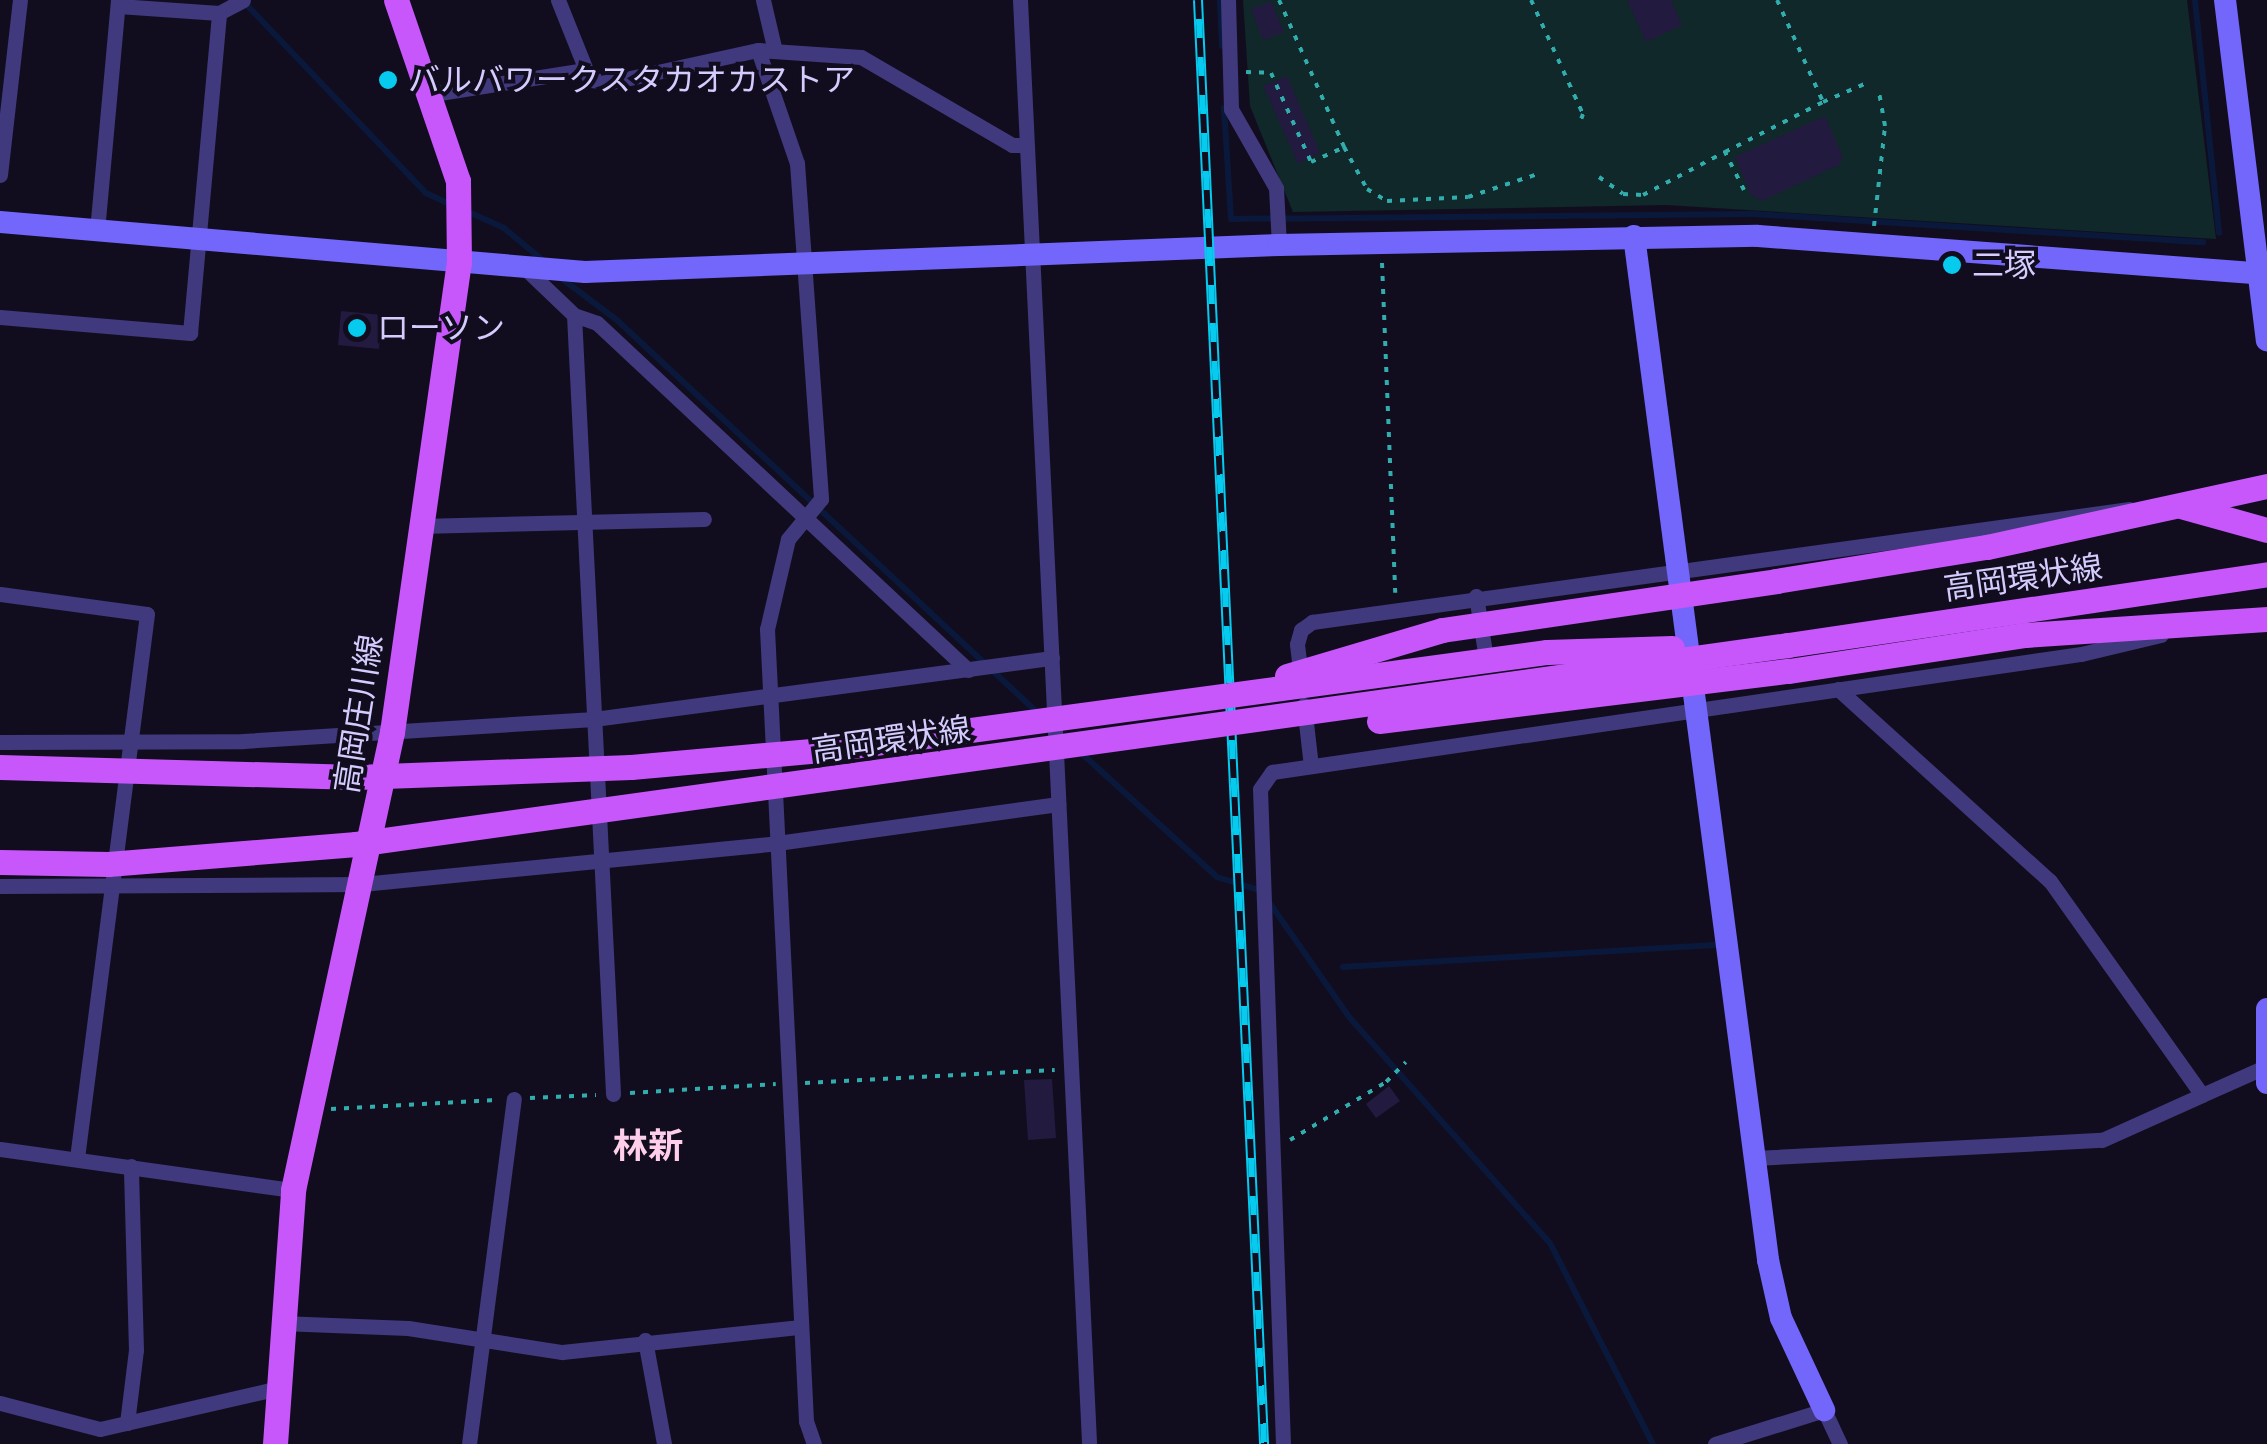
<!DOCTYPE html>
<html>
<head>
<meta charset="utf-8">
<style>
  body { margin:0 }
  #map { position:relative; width:2267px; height:1444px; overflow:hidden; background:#110d1f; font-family:"Public Sans","Noto Sans JP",sans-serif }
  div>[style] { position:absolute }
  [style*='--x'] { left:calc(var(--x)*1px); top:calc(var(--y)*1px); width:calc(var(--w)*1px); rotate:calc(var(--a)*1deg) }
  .green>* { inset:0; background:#102829 }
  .stream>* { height:6px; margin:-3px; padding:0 3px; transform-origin:3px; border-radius:3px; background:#0a193b }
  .building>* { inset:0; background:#231a3f }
  .path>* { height:4px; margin-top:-2px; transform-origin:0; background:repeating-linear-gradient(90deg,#31adad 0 5px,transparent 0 13px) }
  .street>* { height:15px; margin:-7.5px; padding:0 7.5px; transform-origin:7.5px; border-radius:7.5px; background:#40397d }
  .secondary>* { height:22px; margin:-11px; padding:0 11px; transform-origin:11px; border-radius:11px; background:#7366fb }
  .primary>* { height:25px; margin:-12.5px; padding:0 12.5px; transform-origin:12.5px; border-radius:12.5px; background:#c757fa }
  .rail>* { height:10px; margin-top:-5px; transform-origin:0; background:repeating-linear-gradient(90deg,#110d1f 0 19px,#07caef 0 38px); box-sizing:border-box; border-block:2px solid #07caef }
  .primary-bridge>* { height:25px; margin:-12.5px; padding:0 12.5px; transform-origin:12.5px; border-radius:12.5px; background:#c757fa }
  .dots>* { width:28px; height:28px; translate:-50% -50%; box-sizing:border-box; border:5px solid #110d1f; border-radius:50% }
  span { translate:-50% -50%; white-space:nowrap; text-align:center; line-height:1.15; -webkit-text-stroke:8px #110d1f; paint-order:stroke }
  .poi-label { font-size:32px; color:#d5ccfe }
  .left { translate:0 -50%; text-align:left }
  .street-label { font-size:32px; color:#d5ccfe }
  .neighbourhood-label { font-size:35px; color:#feceea; font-weight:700 }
</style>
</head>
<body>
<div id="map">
  <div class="green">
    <i style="clip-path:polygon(1243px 0,2187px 0,2216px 239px,1666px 205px,1293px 212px,1250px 106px)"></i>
  </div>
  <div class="stream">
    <i style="--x:1220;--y:0;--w:46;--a:87.5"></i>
    <i style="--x:2195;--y:0;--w:234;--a:84.1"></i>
    <i style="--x:244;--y:2;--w:264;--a:46.4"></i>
    <i style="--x:426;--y:193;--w:29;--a:25"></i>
    <i style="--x:1224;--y:108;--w:111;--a:86.4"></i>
    <i style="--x:1231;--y:219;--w:522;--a:-0.55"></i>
    <i style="--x:1753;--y:214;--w:451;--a:3.6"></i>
    <i style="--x:464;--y:210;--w:44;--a:24.2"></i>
    <i style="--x:504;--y:228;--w:53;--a:39.7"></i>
    <i style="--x:561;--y:278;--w:71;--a:37"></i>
    <i style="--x:618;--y:321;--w:576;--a:43.03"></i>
    <i style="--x:1078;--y:750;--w:188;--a:42.4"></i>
    <i style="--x:1217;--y:877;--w:47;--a:17.3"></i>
    <i style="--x:1269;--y:902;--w:141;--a:55.1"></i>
    <i style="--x:1350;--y:1018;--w:301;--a:48.4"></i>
    <i style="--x:1550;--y:1243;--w:226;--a:62.9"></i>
    <i style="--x:1343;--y:967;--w:376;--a:-3.4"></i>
  </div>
  <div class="building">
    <i style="clip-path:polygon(1627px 0,1671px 0,1682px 25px,1646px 42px)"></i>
    <i style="clip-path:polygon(1271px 1px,1284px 32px,1263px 40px,1251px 9px)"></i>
    <i style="clip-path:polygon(1287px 76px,1320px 153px,1298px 164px,1263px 86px)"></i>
    <i style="clip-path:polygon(1825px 116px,1843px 158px,1839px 165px,1761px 201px,1751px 195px,1735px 157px)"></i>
    <i style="clip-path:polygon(341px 311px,382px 315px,379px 349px,338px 345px)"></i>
    <i style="clip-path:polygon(1052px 1079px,1056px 1138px,1028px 1140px,1024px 1080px)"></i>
    <i style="clip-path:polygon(1389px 1086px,1400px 1101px,1376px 1118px,1366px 1104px)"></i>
  </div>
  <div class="path">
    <i style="--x:1279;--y:0;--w:161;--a:66.1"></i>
    <i style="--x:1531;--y:0;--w:125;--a:65.5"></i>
    <i style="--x:1583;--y:114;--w:12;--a:110"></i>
    <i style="--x:1777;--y:0;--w:112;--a:65.7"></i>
    <i style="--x:1823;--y:102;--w:48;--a:-23.4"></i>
    <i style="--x:1246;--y:72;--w:25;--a:2"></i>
    <i style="--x:1271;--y:73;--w:98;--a:65.8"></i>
    <i style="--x:1311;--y:162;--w:36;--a:-24"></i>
    <i style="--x:1344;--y:147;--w:48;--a:61.3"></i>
    <i style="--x:1367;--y:189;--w:23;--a:31"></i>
    <i style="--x:1387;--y:201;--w:81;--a:-2.8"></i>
    <i style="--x:1468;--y:197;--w:74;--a:-18.2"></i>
    <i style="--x:1599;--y:177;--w:29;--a:35"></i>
    <i style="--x:1623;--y:194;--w:20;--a:3"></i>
    <i style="--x:1643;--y:195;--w:93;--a:-27.7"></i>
    <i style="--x:1744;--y:190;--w:42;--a:-116.6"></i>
    <i style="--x:1725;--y:152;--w:110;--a:-27"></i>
    <i style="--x:1874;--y:226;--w:101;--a:-83.7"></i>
    <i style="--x:1885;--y:126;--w:35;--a:-100"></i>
    <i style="--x:1382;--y:263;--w:330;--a:87.7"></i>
    <i style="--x:805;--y:1083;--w:250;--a:-3"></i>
    <i style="--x:630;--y:1093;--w:146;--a:-3.5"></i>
    <i style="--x:530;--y:1098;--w:66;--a:-2.6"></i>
    <i style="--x:331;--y:1109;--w:165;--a:-3.1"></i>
    <i style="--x:1290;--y:1140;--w:112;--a:-31.1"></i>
    <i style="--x:1386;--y:1082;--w:28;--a:-45"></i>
  </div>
  <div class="street">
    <i style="--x:558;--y:0;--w:86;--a:68.2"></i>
    <i style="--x:590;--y:80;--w:22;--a:5"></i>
    <i style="--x:612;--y:82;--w:149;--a:-12.4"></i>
    <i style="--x:758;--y:50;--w:103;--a:3.9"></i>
    <i style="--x:861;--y:57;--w:175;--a:30.2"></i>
    <i style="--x:1012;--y:145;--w:14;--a:0"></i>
    <i style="--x:763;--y:0;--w:52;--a:76.8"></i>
    <i style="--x:1020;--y:0;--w:1446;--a:87.26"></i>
    <i style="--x:1228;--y:0;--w:109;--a:88.4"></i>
    <i style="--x:1231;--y:109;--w:91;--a:60.3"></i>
    <i style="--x:1276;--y:188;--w:57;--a:87"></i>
    <i style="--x:219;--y:13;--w:27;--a:-28"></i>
    <i style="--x:758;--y:50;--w:120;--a:71"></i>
    <i style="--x:797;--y:163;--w:337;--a:85.9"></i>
    <i style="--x:821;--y:499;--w:52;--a:129.5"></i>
    <i style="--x:788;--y:539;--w:92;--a:103.1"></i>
    <i style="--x:767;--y:629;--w:793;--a:87.18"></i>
    <i style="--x:806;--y:1421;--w:24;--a:71"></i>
    <i style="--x:433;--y:94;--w:154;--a:-9"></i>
    <i style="--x:0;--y:175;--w:176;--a:-83.5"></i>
    <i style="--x:97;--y:231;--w:232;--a:-84.8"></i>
    <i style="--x:528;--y:271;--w:64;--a:43.7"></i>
    <i style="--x:574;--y:315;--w:780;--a:87.13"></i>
    <i style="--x:574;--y:315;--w:24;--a:19"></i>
    <i style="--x:597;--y:323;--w:508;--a:43.09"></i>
    <i style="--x:0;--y:317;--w:191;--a:4.8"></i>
    <i style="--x:190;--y:333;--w:321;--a:-84.8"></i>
    <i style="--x:219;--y:13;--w:101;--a:-176"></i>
    <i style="--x:419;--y:526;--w:285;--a:-1.4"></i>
    <i style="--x:0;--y:594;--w:148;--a:7.7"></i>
    <i style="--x:147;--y:614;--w:548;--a:97.33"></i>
    <i style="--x:1476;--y:596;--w:70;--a:80.9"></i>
    <i style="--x:1301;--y:677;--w:33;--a:-97"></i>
    <i style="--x:1297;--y:644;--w:15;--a:-74"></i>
    <i style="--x:1301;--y:630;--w:14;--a:-36"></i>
    <i style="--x:1312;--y:622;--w:825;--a:-7.87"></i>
    <i style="--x:1838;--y:689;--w:286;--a:42.2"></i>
    <i style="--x:2050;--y:881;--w:262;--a:54.6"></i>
    <i style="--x:2202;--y:1095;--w:71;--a:-24"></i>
    <i style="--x:1304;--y:705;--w:61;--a:83.5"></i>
    <i style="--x:0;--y:742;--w:243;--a:-0.2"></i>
    <i style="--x:243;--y:741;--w:352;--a:-3.6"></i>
    <i style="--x:594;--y:719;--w:462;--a:-7.6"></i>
    <i style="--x:0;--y:886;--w:362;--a:-0.3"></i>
    <i style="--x:362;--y:884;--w:417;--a:-5.6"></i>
    <i style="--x:777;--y:843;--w:284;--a:-7.9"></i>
    <i style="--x:0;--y:1149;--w:296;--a:8"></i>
    <i style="--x:1755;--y:1158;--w:347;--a:-3"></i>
    <i style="--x:2102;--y:1140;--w:110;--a:-24.2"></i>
    <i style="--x:281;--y:1323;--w:127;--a:2.3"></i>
    <i style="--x:408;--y:1328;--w:156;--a:8.9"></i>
    <i style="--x:562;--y:1352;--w:240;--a:-6"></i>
    <i style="--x:645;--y:1340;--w:106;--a:79.6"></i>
    <i style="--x:0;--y:1403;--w:103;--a:14.6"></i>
    <i style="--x:100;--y:1429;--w:184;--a:-12.9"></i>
    <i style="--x:127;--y:1423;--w:74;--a:-83"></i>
    <i style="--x:136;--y:1350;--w:184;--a:-91.6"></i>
    <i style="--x:469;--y:1444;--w:348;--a:-82.6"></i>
    <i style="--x:1283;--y:1444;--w:655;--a:-92.01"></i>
    <i style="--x:1260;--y:789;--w:21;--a:-55"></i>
    <i style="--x:1272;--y:772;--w:818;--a:-8.3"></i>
    <i style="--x:2081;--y:654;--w:82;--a:-13.4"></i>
    <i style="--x:1715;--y:1444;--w:114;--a:-17.3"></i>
    <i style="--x:1824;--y:1410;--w:38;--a:65"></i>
  </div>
  <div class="secondary">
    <i style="--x:2225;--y:0;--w:343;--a:83"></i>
    <i style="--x:0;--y:222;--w:587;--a:4.89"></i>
    <i style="--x:585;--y:272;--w:695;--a:-2.23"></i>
    <i style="--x:1279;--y:245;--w:479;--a:-1.1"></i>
    <i style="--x:1758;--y:236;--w:510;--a:4.27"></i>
    <i style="--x:1634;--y:236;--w:1033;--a:82.54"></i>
    <i style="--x:1768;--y:1260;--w:59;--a:77.4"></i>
    <i style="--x:1781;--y:1318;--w:102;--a:64.9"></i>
    <i style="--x:2267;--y:1009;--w:74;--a:90"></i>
  </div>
  <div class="primary">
    <i style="--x:2184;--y:507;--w:86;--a:15.5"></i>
    <i style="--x:1776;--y:581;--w:214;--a:-9.2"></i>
    <i style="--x:1987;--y:547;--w:287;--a:-12.3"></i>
    <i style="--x:1788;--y:645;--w:484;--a:-8.4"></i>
    <i style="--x:1789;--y:671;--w:239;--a:-8.7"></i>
    <i style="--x:2025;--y:635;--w:243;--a:-3.8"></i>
    <i style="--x:275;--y:1444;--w:255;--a:-85.9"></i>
    <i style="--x:293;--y:1190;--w:469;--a:-77.8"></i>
    <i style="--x:392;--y:732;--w:474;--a:-81.9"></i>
    <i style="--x:459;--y:263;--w:82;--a:-90.7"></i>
    <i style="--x:458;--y:181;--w:191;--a:-108.9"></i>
  </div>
  <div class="rail">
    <i style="--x:1198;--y:0;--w:1446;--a:87.38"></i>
  </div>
  <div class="primary-bridge">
    <i style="--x:1287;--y:676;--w:162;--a:-16.5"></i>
    <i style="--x:1442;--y:630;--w:338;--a:-8.3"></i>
    <i style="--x:1379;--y:721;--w:413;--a:-7"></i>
    <i style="--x:0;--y:767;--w:356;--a:1.6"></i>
    <i style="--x:356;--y:777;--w:275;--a:-2.1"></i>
    <i style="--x:631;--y:767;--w:193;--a:-5.1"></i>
    <i style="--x:823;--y:750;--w:731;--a:-7.71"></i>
    <i style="--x:1547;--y:652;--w:125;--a:-1.8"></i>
    <i style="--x:0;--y:862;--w:108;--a:1.1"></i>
    <i style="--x:108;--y:864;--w:249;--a:-4.6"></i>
    <i style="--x:356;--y:844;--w:1446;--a:-7.91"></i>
  </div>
  <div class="dots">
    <i style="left:388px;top:80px;background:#07caef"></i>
    <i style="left:1952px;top:265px;background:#07caef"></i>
    <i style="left:357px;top:328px;background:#07caef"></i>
  </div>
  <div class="poi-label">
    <span class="left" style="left:408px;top:80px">バルバワークスタカオカストア</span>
    <span class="left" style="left:1972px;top:265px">二塚</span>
    <span class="left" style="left:377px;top:328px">ローソン</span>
  </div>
  <div class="street-label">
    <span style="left:2023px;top:578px;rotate:-8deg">高岡環状線</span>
    <span style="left:359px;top:714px;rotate:-81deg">高岡庄川線</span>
    <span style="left:891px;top:740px;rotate:-8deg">高岡環状線</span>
  </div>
  <div class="neighbourhood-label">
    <span style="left:648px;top:1146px">林新</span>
  </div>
</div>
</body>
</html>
